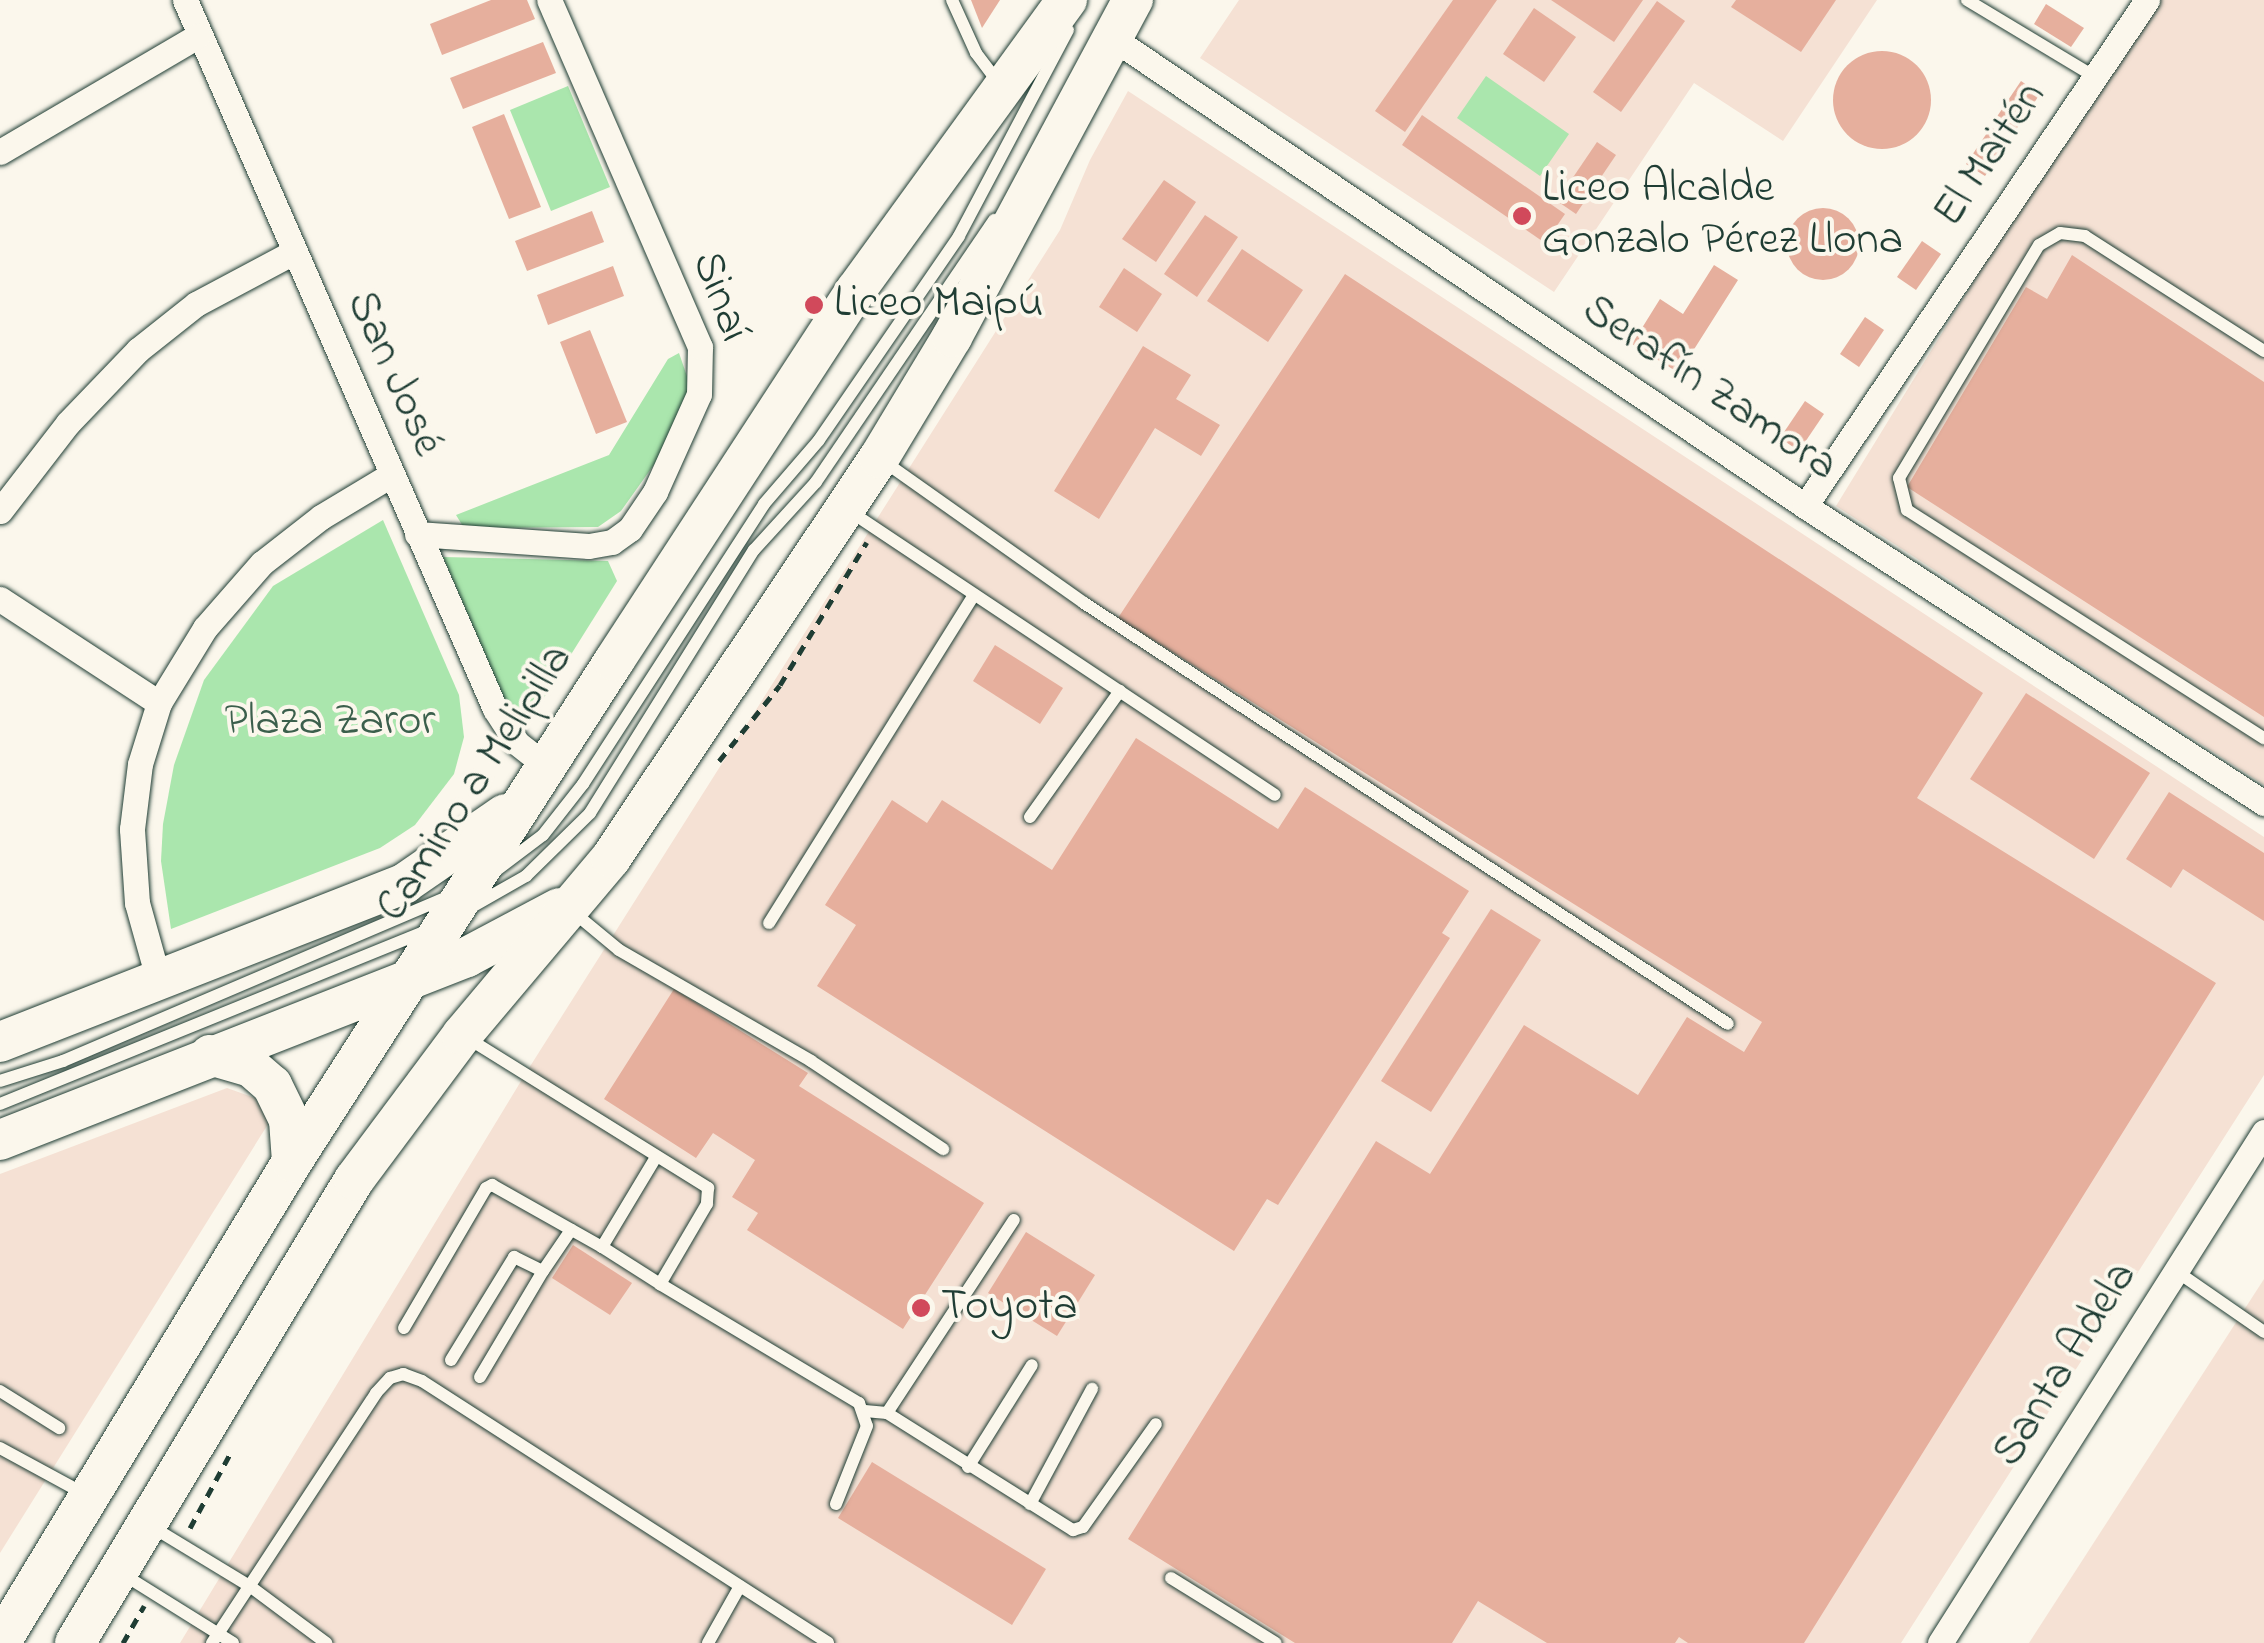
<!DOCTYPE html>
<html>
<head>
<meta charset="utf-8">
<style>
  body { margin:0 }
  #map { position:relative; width:2264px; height:1643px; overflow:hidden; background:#fbf7ec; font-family:"Indie Flower",sans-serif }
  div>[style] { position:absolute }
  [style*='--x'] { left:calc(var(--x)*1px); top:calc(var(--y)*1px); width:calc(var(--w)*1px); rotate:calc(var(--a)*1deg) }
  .built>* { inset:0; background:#f5e1d4 }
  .green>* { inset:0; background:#aae6ad }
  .building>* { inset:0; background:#e6af9d }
  .round { border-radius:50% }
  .path>* { height:5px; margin-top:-2.5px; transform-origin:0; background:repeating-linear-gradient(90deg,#1f3d34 0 10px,transparent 0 18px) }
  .roads { filter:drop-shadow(0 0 2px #1f3d34) drop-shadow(0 0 2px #1f3d34) }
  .lane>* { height:12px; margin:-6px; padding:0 6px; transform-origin:6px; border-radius:6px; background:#fbf7ec }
  .street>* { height:25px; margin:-12.5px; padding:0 12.5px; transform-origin:12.5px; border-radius:12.5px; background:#fbf7ec }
  .primary>* { height:40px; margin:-20px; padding:0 20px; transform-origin:20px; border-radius:20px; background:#fbf7ec }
  .dots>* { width:28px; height:28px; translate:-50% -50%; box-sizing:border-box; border:5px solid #fbf7ec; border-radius:50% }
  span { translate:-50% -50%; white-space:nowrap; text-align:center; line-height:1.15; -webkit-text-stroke:8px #fbf7ec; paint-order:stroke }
  .street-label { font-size:45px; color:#1f3d34 }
  .poi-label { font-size:45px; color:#1f3d34 }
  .left { translate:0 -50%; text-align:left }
  .park-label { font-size:45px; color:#3b5f4c }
</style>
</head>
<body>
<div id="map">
  <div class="built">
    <i style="clip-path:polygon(1239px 0,1877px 0,1783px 141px,1694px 83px,1554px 292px,1200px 58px)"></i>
    <i style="clip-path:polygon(2146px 0,2264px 0,2264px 785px,1836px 506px)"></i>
    <i style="clip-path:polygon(1128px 91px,2264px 837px,2264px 1075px,1901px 1643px,180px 1643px,529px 1068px,1060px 230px,1090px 160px)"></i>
    <i style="clip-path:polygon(227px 1088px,255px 1098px,270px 1121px,0 1553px,0 1174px)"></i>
    <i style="clip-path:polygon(2264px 1279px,2264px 1643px,2029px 1643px)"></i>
  </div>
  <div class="green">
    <i style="clip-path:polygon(1486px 76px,1569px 134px,1540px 176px,1457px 118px)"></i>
    <i style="clip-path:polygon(568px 86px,610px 187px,551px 211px,510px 110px)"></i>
    <i style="clip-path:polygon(679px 353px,690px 385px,658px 459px,621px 511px,598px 527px,464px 528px,456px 515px,609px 455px,668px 359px)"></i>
    <i style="clip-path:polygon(383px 520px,459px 695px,464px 737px,454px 774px,415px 825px,380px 848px,171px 929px,161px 861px,163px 824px,174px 765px,204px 680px,273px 586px)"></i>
    <i style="clip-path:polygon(443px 557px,608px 561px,617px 581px,520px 736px)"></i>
  </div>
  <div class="building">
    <i style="clip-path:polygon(491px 0,527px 0,535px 19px,442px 55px,430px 24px)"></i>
    <i style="clip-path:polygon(971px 0,1000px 0,982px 28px)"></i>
    <i style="clip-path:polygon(1453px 0,1497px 0,1405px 132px,1375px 111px)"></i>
    <i style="clip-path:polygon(1551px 0,1643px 0,1614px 42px)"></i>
    <i style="clip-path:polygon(1736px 0,1836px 0,1801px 52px,1731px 7px)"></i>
    <i style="clip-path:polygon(1657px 1px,1685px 21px,1621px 112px,1593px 92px)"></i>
    <i style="clip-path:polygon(2046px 4px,2084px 28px,2071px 47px,2034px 24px)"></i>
    <i style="clip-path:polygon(1534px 8px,1576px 37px,1544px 82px,1503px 54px)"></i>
    <i style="clip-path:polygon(543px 42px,556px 73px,463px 109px,450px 78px)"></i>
    <i class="round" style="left:1833px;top:51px;width:98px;height:98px"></i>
    <i style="clip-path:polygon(2021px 81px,2040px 94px,2015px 131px,1996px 118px)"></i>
    <i style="clip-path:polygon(504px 114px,541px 207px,509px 219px,472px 127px)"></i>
    <i style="clip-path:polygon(1422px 115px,1565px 214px,1545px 243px,1402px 145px)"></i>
    <i style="clip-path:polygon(1991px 127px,2010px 140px,1985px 176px,1966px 164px)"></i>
    <i style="clip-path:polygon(1597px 142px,1616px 155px,1576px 214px,1557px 201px)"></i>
    <i style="clip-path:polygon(1164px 180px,1196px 202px,1156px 262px,1122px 239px)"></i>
    <i class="round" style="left:1787px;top:208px;width:72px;height:72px"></i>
    <i style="clip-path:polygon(592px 211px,604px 242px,527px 271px,515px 241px)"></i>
    <i style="clip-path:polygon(1205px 215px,1238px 237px,1197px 297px,1164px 274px)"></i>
    <i style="clip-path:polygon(1922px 241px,1941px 254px,1916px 290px,1897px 277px)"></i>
    <i style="clip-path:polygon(1242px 249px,1303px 290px,1268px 342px,1207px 301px)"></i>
    <i style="clip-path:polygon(2072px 255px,2264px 382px,2264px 717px,1907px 487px,2026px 287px,2047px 299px)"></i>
    <i style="clip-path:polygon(1714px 265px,1738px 280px,1679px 373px,1632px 344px,1660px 299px,1683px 314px)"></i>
    <i style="clip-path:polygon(613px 266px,624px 296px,548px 325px,537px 295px)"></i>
    <i style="clip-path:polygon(1124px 268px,1162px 294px,1137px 332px,1099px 307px)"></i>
    <i style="clip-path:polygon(1345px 274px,1983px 693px,1917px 798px,2216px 983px,1804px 1643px,1688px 1643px,1679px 1637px,1675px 1643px,1547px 1643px,1478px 1601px,1452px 1643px,1295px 1643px,1128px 1539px,1376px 1141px,1430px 1174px,1524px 1025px,1638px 1095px,1687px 1017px,1744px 1052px,1762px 1022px,1118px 618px)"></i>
    <i style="clip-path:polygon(1865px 317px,1884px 330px,1859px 367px,1840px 354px)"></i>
    <i style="clip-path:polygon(590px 330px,627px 422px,596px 434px,560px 342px)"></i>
    <i style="clip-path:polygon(1143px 346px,1191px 375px,1176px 399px,1220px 425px,1201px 456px,1155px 428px,1099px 519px,1054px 491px)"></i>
    <i style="clip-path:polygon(1805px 401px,1824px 414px,1799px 451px,1780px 438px)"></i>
    <i style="clip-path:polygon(995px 645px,1063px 688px,1040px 724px,973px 681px)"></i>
    <i style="clip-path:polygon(2026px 693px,2150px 773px,2094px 859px,1970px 779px)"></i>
    <i style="clip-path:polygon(1136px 738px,1278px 829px,1305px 787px,1469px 891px,1442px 933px,1450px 938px,1278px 1205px,1267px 1199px,1234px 1251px,817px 986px,856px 925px,825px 905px,892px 800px,927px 823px,942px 800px,1052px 870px)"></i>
    <i style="clip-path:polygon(2169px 792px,2264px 853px,2264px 921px,2183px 869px,2171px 888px,2126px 859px)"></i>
    <i style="clip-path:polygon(1491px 909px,1541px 940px,1431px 1112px,1381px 1081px)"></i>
    <i style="clip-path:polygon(674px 989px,808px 1073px,799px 1086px,984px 1203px,903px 1329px,747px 1230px,758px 1213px,732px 1197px,755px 1160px,713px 1133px,696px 1158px,604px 1099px)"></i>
    <i style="clip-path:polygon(1026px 1232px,1095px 1275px,1057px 1336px,988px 1293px)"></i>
    <i style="clip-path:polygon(573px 1245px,632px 1283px,610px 1315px,552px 1278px)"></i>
    <i style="clip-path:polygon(872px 1462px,1046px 1569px,1012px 1625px,838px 1518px)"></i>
  </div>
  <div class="path">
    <i style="--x:719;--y:761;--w:97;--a:-51.2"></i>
    <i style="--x:780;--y:685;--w:167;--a:-58.7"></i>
    <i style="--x:190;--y:1528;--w:84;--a:-61.6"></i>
    <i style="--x:123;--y:1643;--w:43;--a:-60.4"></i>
  </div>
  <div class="roads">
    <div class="lane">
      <i style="--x:952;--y:0;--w:58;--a:65.6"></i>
      <i style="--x:976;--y:53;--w:40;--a:53"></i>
      <i style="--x:1967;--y:0;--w:149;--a:31"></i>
      <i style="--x:2264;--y:351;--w:213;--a:-147.3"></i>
      <i style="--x:2085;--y:236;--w:25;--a:-173"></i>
      <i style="--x:2060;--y:233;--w:24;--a:150"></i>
      <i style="--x:2039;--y:245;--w:272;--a:121"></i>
      <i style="--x:1899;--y:478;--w:33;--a:76"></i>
      <i style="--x:1907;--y:510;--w:424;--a:32.6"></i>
      <i style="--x:882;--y:460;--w:247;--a:35.3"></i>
      <i style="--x:1084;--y:603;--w:769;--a:33.17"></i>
      <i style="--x:848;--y:510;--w:513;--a:33.72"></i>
      <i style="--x:1030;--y:817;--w:155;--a:-54.5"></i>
      <i style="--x:494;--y:872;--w:61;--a:-37.1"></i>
      <i style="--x:543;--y:835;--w:65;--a:-51.9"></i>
      <i style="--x:583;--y:784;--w:333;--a:-57.1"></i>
      <i style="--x:764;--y:504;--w:84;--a:-49.3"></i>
      <i style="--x:819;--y:440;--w:247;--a:-55.5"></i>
      <i style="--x:959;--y:236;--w:233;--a:-62.1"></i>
      <i style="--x:468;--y:909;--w:67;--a:-29.6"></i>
      <i style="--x:526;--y:876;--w:90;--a:-44.5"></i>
      <i style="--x:590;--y:813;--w:310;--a:-58.1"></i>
      <i style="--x:754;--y:550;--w:92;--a:-47.6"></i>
      <i style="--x:816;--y:482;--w:317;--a:-55.8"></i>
      <i style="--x:572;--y:911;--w:61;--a:39.7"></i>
      <i style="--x:619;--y:950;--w:222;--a:30"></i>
      <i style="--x:811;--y:1061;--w:159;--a:33.7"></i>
      <i style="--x:769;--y:923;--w:387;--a:-58"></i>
      <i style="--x:469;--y:1039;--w:282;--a:31.9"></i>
      <i style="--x:708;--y:1188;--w:16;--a:94"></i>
      <i style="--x:707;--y:1204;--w:93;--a:120.4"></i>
      <i style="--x:660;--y:1284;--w:232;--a:30.9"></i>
      <i style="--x:859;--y:1403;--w:24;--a:71"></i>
      <i style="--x:867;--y:1426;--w:84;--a:111.7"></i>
      <i style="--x:0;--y:1081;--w:66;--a:-17.6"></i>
      <i style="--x:63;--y:1061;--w:416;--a:-23.1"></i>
      <i style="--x:0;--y:1104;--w:462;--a:-22.1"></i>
      <i style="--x:602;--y:1247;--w:69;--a:32.5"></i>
      <i style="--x:2176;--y:1271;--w:107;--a:34.7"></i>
      <i style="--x:404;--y:1328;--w:162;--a:-59.6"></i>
      <i style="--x:486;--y:1188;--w:7;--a:-27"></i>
      <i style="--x:492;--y:1185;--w:126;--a:29.4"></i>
      <i style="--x:602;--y:1247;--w:105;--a:-59"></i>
      <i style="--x:451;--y:1360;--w:121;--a:-58.5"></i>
      <i style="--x:514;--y:1257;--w:32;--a:26"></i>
      <i style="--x:543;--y:1271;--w:50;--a:-55.7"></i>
      <i style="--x:480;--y:1377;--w:123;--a:-59.3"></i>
      <i style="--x:0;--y:1391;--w:70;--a:32.1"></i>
      <i style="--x:865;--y:1411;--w:22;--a:5"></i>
      <i style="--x:887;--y:1413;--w:220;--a:32.2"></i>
      <i style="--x:1073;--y:1530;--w:10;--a:-17"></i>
      <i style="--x:1083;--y:1527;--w:126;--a:-54.7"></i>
      <i style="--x:887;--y:1413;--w:231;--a:-56.7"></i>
      <i style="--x:0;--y:1448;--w:94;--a:28.5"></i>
      <i style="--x:968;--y:1467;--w:120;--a:-57.9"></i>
      <i style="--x:1030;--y:1504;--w:131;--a:-61.7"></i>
      <i style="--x:149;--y:1525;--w:119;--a:31.3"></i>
      <i style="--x:251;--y:1587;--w:94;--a:36.7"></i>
      <i style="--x:121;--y:1573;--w:132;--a:32"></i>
      <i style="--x:1171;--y:1578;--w:123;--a:31.8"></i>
      <i style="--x:212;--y:1643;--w:299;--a:-56.7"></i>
      <i style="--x:376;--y:1393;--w:21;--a:-47"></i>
      <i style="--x:390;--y:1378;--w:14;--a:-17"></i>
      <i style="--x:403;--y:1374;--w:20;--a:20"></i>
      <i style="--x:422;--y:1381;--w:483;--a:32.8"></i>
      <i style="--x:708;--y:1643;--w:65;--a:-60.7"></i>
    </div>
    <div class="street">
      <i style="--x:185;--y:0;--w:774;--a:66.38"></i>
      <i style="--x:495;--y:709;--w:40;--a:57.1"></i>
      <i style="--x:517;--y:743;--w:37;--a:38"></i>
      <i style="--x:1111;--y:37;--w:838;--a:34.05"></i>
      <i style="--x:1805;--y:506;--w:547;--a:32.91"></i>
      <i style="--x:0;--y:152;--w:229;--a:-30.4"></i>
      <i style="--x:1805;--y:506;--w:611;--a:-55.95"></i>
      <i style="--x:0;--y:511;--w:111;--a:-52.3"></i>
      <i style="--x:68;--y:423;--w:101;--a:-46.2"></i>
      <i style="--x:138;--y:350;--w:74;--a:-38.4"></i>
      <i style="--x:196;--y:304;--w:109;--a:-28"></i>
      <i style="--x:417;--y:534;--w:172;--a:4"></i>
      <i style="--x:589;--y:546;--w:23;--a:-10"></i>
      <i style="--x:612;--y:542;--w:22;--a:-36"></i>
      <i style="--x:630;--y:529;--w:45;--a:-56"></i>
      <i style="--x:655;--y:492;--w:107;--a:-65.8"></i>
      <i style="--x:699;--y:394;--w:47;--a:-88.8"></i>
      <i style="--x:700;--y:347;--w:378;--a:-113.5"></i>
      <i style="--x:0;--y:599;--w:190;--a:33.2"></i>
      <i style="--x:158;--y:978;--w:78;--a:-105.6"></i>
      <i style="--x:137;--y:903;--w:74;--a:-93.9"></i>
      <i style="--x:132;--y:829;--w:65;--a:-83"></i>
      <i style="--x:140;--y:764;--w:64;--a:-72.7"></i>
      <i style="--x:159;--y:703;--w:88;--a:-58.5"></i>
      <i style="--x:205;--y:628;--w:86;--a:-48.8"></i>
      <i style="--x:262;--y:563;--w:75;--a:-37.9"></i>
      <i style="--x:321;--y:517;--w:82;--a:-31"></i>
      <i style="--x:1940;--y:1643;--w:605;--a:-57.62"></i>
    </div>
    <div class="primary">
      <i style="--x:0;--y:1042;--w:435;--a:-21.4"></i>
      <i style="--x:405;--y:883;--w:121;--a:-34.6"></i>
      <i style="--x:210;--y:1055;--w:43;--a:16.3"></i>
      <i style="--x:251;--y:1067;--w:28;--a:41"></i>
      <i style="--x:272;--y:1085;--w:39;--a:64"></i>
      <i style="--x:289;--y:1120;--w:42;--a:85.9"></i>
      <i style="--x:0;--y:1140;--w:502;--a:-21.4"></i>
      <i style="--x:467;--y:957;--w:104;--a:-28"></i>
      <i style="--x:0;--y:1643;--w:563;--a:-58.74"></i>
      <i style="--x:292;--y:1162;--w:596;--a:-57.27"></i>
      <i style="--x:614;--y:661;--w:443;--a:-56.9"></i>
      <i style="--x:856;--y:290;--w:359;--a:-54"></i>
      <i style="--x:75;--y:1643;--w:541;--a:-58.93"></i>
      <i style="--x:354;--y:1180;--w:181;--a:-53.3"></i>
      <i style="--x:462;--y:1035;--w:231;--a:-49.9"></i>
      <i style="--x:611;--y:858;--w:481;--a:-56.2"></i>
      <i style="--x:879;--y:458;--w:141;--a:-58.9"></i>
      <i style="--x:952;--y:337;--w:383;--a:-61.8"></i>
    </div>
  </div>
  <div class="dots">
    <i style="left:1522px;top:216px;background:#d1495b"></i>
    <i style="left:814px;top:305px;background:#d1495b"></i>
    <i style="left:921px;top:1308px;background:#d1495b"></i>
  </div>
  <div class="street-label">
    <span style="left:1991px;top:155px;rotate:-56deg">El Maitén</span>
    <span style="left:719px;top:297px;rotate:70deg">Sinaí</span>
    <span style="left:393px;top:374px;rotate:66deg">San José</span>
    <span style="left:1709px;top:389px;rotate:34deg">Serafín Zamora</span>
    <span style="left:476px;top:784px;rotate:-57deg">Camino a Melipilla</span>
    <span style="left:2066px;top:1365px;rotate:-58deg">Santa Adela</span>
  </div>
  <div class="poi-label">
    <span class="left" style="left:1542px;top:216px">Liceo Alcalde<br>Gonzalo Pérez Llona</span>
    <span class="left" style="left:834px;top:305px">Liceo Maipú</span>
    <span class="left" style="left:941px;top:1308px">Toyota</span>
  </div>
  <div class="park-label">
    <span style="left:330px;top:723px">Plaza Zaror</span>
  </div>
</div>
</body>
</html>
